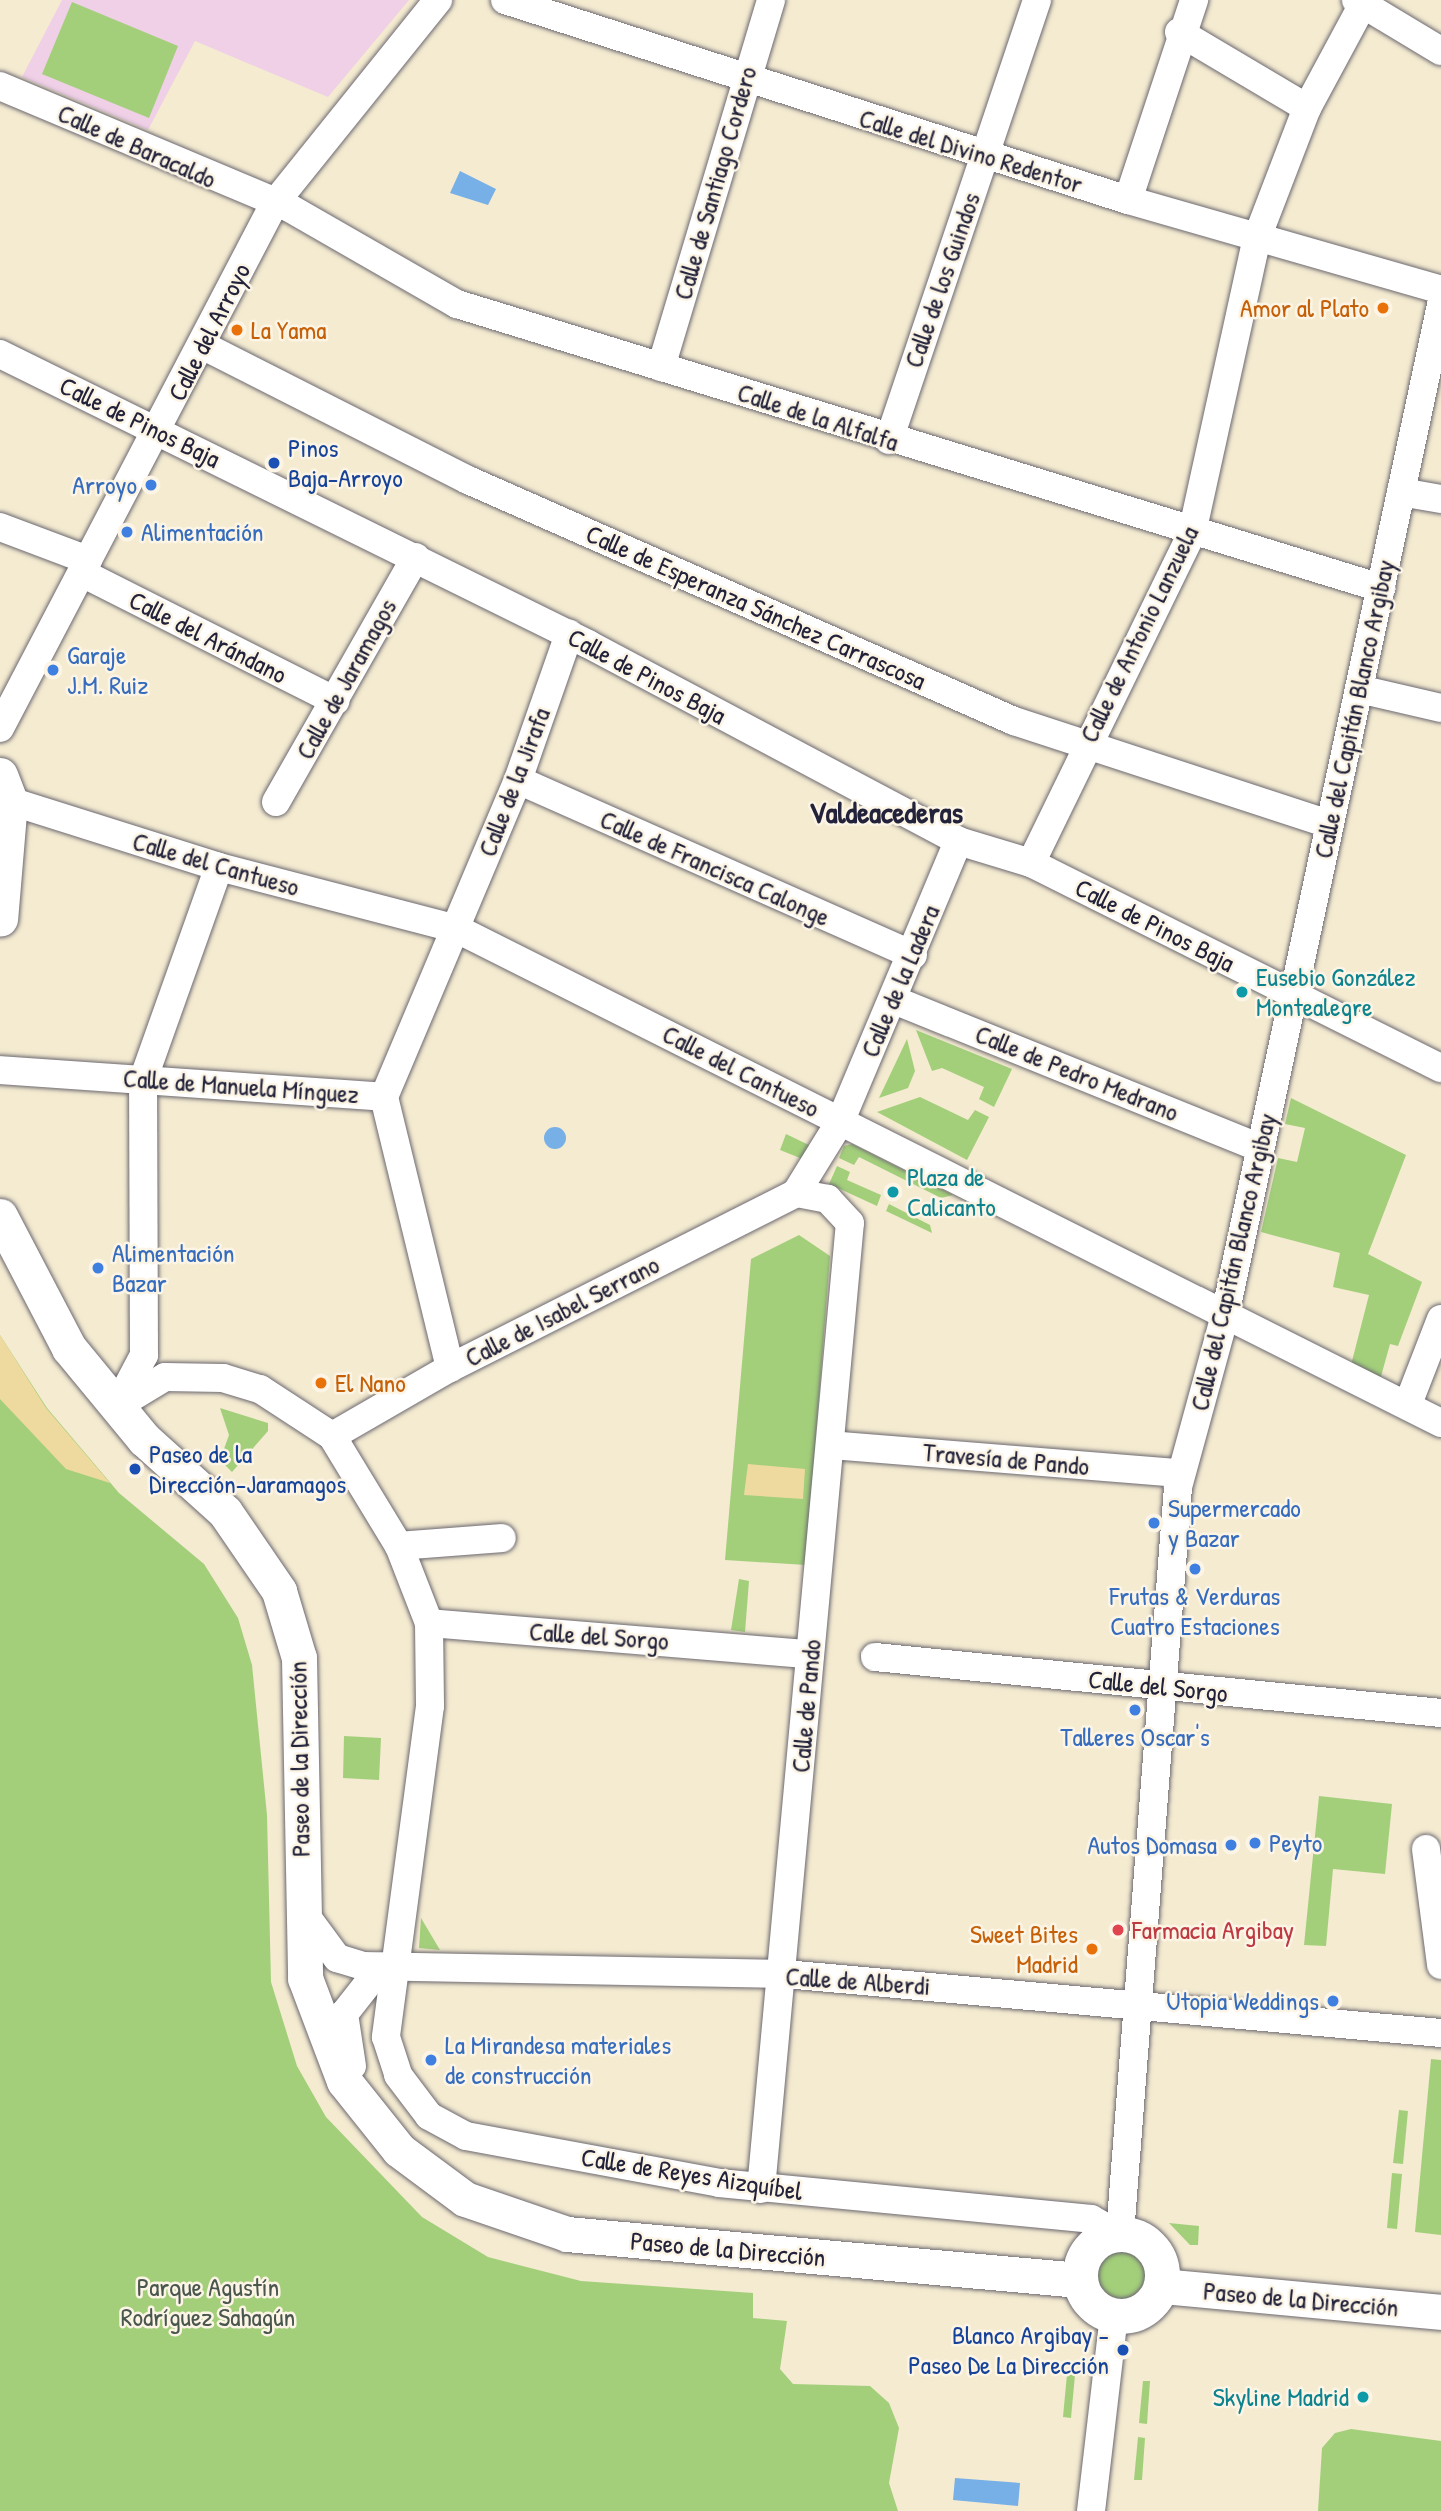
<!DOCTYPE html>
<html>
<head>
<meta charset="utf-8">
<style>
  body { margin:0 }
  #map { position:relative; width:1441px; height:2511px; overflow:hidden; background:#f4ebd1; font-family:"Patrick Hand",sans-serif }
  div>[style] { position:absolute }
  [style*='--x'] { left:calc(var(--x)*1px); top:calc(var(--y)*1px); width:calc(var(--w)*1px); rotate:calc(var(--a)*1deg) }
  .built>* { inset:0; background:#efd0e6 }
  .green>* { inset:0; background:#a3cf7b }
  .round { border-radius:50% }
  .sand>* { inset:0; background:#eeda9e }
  .water>* { inset:0; background:#77afe7 }
  .roads { filter:drop-shadow(0 0 2px #6c6870) drop-shadow(0 0 2px #6c6870) }
  .minor>* { height:28px; margin:-14px; padding:0 14px; transform-origin:14px; border-radius:14px; background:#fff }
  .tertiary>* { height:35px; margin:-17.5px; padding:0 17.5px; transform-origin:17.5px; border-radius:17.5px; background:#fff }
  .tertiary>.ring { margin:-17.5px; padding:0; box-sizing:content-box; background:none; border:35px solid #fff; border-radius:50% }
  .dots>* { width:19px; height:19px; translate:-50% -50%; box-sizing:border-box; border:4px solid #fcf5e5; border-radius:50% }
  span { translate:-50% -50%; white-space:nowrap; text-align:center; line-height:1.15; -webkit-text-stroke:5px #fcf5e5; paint-order:stroke }
  .street-label { font-size:26px; color:#22223b }
  .food-label { font-size:26px; color:#c56008 }
  .right { translate:-100% -50%; text-align:right }
  .left { translate:0 -50%; text-align:left }
  .transit-label { font-size:26px; color:#164399 }
  .shop-label { font-size:26px; color:#366cbe }
  .culture-label { font-size:26px; color:#0d838f }
  .health-label { font-size:26px; color:#be3a42 }
  .park-label { font-size:26px; color:#49564e }
  .quarter-label { font-size:30px; color:#22223b; font-weight:700 }
</style>
</head>
<body>
<div id="map">
  <div class="built">
    <i style="clip-path:polygon(62px 0,409px 0,328px 97px,195px 41px,148px 130px,22px 77px)"></i>
  </div>
  <div class="green">
    <i style="clip-path:polygon(72px 2px,178px 46px,149px 118px,42px 74px)"></i>
    <i style="clip-path:polygon(916px 1030px,1012px 1069px,994px 1107px,979px 1099px,984px 1087px,942px 1068px,932px 1071px)"></i>
    <i style="clip-path:polygon(907px 1039px,915px 1071px,908px 1088px,879px 1098px)"></i>
    <i style="clip-path:polygon(920px 1097px,968px 1120px,975px 1110px,989px 1117px,967px 1160px,877px 1112px)"></i>
    <i style="clip-path:polygon(1291px 1098px,1406px 1155px,1368px 1254px,1422px 1282px,1398px 1346px,1390px 1344px,1380px 1380px,1351px 1365px,1369px 1295px,1333px 1287px,1340px 1253px,1261px 1232px,1278px 1158px,1297px 1162px,1305px 1128px,1285px 1124px)"></i>
    <i style="clip-path:polygon(786px 1134px,811px 1146px,805px 1160px,780px 1150px)"></i>
    <i style="clip-path:polygon(852px 1144px,953px 1195px,941px 1198px,859px 1157px,854px 1165px,839px 1158px,844px 1146px)"></i>
    <i style="clip-path:polygon(837px 1166px,850px 1172px,847px 1180px,881px 1195px,877px 1206px,829px 1184px)"></i>
    <i style="clip-path:polygon(889px 1204px,930px 1225px,932px 1233px,886px 1211px)"></i>
    <i style="clip-path:polygon(799px 1235px,830px 1256px,806px 1565px,725px 1560px,751px 1259px)"></i>
    <i style="clip-path:polygon(0 1335px,47px 1408px,119px 1493px,204px 1564px,238px 1618px,252px 1665px,267px 1815px,271px 1982px,297px 2066px,326px 2117px,422px 2217px,488px 2257px,581px 2281px,753px 2293px,753px 2318px,787px 2321px,780px 2369px,793px 2384px,870px 2386px,889px 2403px,899px 2428px,889px 2483px,898px 2511px,0 2511px)"></i>
    <i style="clip-path:polygon(220px 1408px,268px 1423px,268px 1431px,232px 1472px,220px 1460px,229px 1435px)"></i>
    <i style="clip-path:polygon(739px 1579px,749px 1581px,745px 1632px,731px 1630px)"></i>
    <i style="clip-path:polygon(344px 1736px,381px 1738px,379px 1780px,343px 1778px)"></i>
    <i style="clip-path:polygon(1319px 1796px,1392px 1804px,1385px 1874px,1333px 1869px,1326px 1946px,1304px 1945px)"></i>
    <i style="clip-path:polygon(421px 1918px,440px 1950px,419px 1948px)"></i>
    <i style="clip-path:polygon(1431px 2059px,1441px 2060px,1441px 2235px,1415px 2232px)"></i>
    <i style="clip-path:polygon(1399px 2110px,1408px 2111px,1403px 2164px,1393px 2163px)"></i>
    <i style="clip-path:polygon(1392px 2173px,1402px 2174px,1397px 2229px,1387px 2228px)"></i>
    <i style="clip-path:polygon(1169px 2223px,1199px 2226px,1198px 2245px,1190px 2245px)"></i>
    <i class="round" style="left:1097px;top:2250px;width:50px;height:50px"></i>
    <i style="clip-path:polygon(1067px 2374px,1075px 2375px,1071px 2418px,1063px 2417px)"></i>
    <i style="clip-path:polygon(1143px 2381px,1150px 2381px,1147px 2424px,1139px 2423px)"></i>
    <i style="clip-path:polygon(1351px 2429px,1441px 2441px,1441px 2511px,1318px 2511px,1322px 2448px,1335px 2433px)"></i>
    <i style="clip-path:polygon(1138px 2437px,1145px 2438px,1142px 2480px,1134px 2480px)"></i>
  </div>
  <div class="sand">
    <i style="clip-path:polygon(0 1335px,46px 1408px,110px 1483px,66px 1469px,0 1399px)"></i>
    <i style="clip-path:polygon(748px 1464px,805px 1469px,803px 1499px,744px 1495px)"></i>
  </div>
  <div class="water">
    <i style="clip-path:polygon(460px 171px,496px 189px,488px 205px,450px 193px)"></i>
    <i class="round" style="left:544px;top:1127px;width:22px;height:22px"></i>
    <i style="clip-path:polygon(955px 2478px,1020px 2483px,1018px 2506px,953px 2500px)"></i>
  </div>
  <div class="roads">
    <div class="minor">
      <i style="--x:505;--y:0;--w:654;--a:17.8"></i>
      <i style="--x:1128;--y:200;--w:326;--a:16"></i>
      <i style="--x:1356;--y:0;--w:99;--a:31"></i>
      <i style="--x:1179;--y:32;--w:149;--a:30.7"></i>
      <i style="--x:0;--y:86;--w:312;--a:22.8"></i>
      <i style="--x:288;--y:207;--w:195;--a:29.9"></i>
      <i style="--x:457;--y:304;--w:967;--a:17.09"></i>
      <i style="--x:1128;--y:200;--w:211;--a:-71.7"></i>
      <i style="--x:202;--y:345;--w:298;--a:26.9"></i>
      <i style="--x:468;--y:480;--w:597;--a:23.82"></i>
      <i style="--x:1014;--y:721;--w:331;--a:18.1"></i>
      <i style="--x:0;--y:354;--w:656;--a:26.25"></i>
      <i style="--x:588;--y:644;--w:419;--a:28"></i>
      <i style="--x:958;--y:841;--w:76;--a:16.8"></i>
      <i style="--x:1031;--y:863;--w:458;--a:26.6"></i>
      <i style="--x:661;--y:367;--w:383;--a:-73.3"></i>
      <i style="--x:889;--y:440;--w:464;--a:-71.4"></i>
      <i style="--x:1401;--y:492;--w:41;--a:9.9"></i>
      <i style="--x:0;--y:527;--w:94;--a:20.6"></i>
      <i style="--x:82;--y:573;--w:284;--a:26.8"></i>
      <i style="--x:1359;--y:689;--w:84;--a:13"></i>
      <i style="--x:0;--y:728;--w:591;--a:-62.39"></i>
      <i style="--x:274;--y:204;--w:262;--a:-51.2"></i>
      <i style="--x:518;--y:780;--w:432;--a:23.9"></i>
      <i style="--x:10;--y:801;--w:219;--a:17.5"></i>
      <i style="--x:219;--y:867;--w:246;--a:14.6"></i>
      <i style="--x:457;--y:929;--w:1101;--a:26.66"></i>
      <i style="--x:276;--y:802;--w:282;--a:-60.3"></i>
      <i style="--x:1031;--y:863;--w:367;--a:-64"></i>
      <i style="--x:1192;--y:533;--w:302;--a:-77.6"></i>
      <i style="--x:1257;--y:238;--w:139;--a:-69"></i>
      <i style="--x:1307;--y:108;--w:118;--a:-61.7"></i>
      <i style="--x:894;--y:1000;--w:395;--a:22"></i>
      <i style="--x:0;--y:1070;--w:385;--a:4"></i>
      <i style="--x:384;--y:1097;--w:344;--a:-67.1"></i>
      <i style="--x:518;--y:780;--w:155;--a:-70.7"></i>
      <i style="--x:384;--y:1097;--w:279;--a:76.3"></i>
      <i style="--x:796;--y:1193;--w:86;--a:-58.3"></i>
      <i style="--x:841;--y:1120;--w:303;--a:-67.2"></i>
      <i style="--x:1408;--y:1404;--w:91;--a:-68.8"></i>
      <i style="--x:117;--y:1406;--w:56;--a:-31.1"></i>
      <i style="--x:165;--y:1377;--w:58;--a:1"></i>
      <i style="--x:223;--y:1378;--w:39;--a:17"></i>
      <i style="--x:260;--y:1389;--w:86;--a:33.1"></i>
      <i style="--x:332;--y:1436;--w:129;--a:58.7"></i>
      <i style="--x:399;--y:1546;--w:83;--a:68.7"></i>
      <i style="--x:429;--y:1623;--w:83;--a:89.3"></i>
      <i style="--x:430;--y:1706;--w:334;--a:97.6"></i>
      <i style="--x:386;--y:2037;--w:40;--a:72"></i>
      <i style="--x:398;--y:2075;--w:51;--a:52.9"></i>
      <i style="--x:429;--y:2116;--w:42;--a:28.4"></i>
      <i style="--x:466;--y:2136;--w:257;--a:10.5"></i>
      <i style="--x:719;--y:2183;--w:374;--a:5.5"></i>
      <i style="--x:1091;--y:2219;--w:31;--a:29"></i>
      <i style="--x:117;--y:1406;--w:58;--a:-62.1"></i>
      <i style="--x:144;--y:1355;--w:275;--a:-90.2"></i>
      <i style="--x:143;--y:1080;--w:226;--a:-70.4"></i>
      <i style="--x:332;--y:1436;--w:136;--a:-30"></i>
      <i style="--x:450;--y:1368;--w:388;--a:-26.8"></i>
      <i style="--x:830;--y:1445;--w:352;--a:4.6"></i>
      <i style="--x:399;--y:1546;--w:103;--a:-4.4"></i>
      <i style="--x:429;--y:1623;--w:382;--a:4.7"></i>
      <i style="--x:875;--y:1657;--w:569;--a:5.65"></i>
      <i style="--x:1426;--y:1849;--w:117;--a:82.6"></i>
      <i style="--x:301;--y:1909;--w:61;--a:53.7"></i>
      <i style="--x:337;--y:1958;--w:27;--a:17"></i>
      <i style="--x:363;--y:1966;--w:422;--a:1.1"></i>
      <i style="--x:785;--y:1974;--w:659;--a:5.14"></i>
      <i style="--x:352;--y:2066;--w:53;--a:-98.7"></i>
      <i style="--x:344;--y:2014;--w:60;--a:-51.8"></i>
      <i style="--x:761;--y:2189;--w:970;--a:-84.74"></i>
      <i style="--x:850;--y:1223;--w:33;--a:-133"></i>
      <i style="--x:828;--y:1199;--w:33;--a:-169"></i>
      <i style="--x:1120;--y:2234;--w:749;--a:-85.56"></i>
      <i style="--x:1178;--y:1487;--w:178;--a:-74.7"></i>
      <i style="--x:1225;--y:1315;--w:1033;--a:-77.93"></i>
      <i style="--x:1091;--y:2511;--w:197;--a:-83.3"></i>
    </div>
    <div class="tertiary">
      <i style="--x:0;--y:775;--w:28;--a:69"></i>
      <i style="--x:10;--y:801;--w:118;--a:94.8"></i>
      <i style="--x:0;--y:1216;--w:149;--a:62.4"></i>
      <i style="--x:69;--y:1348;--w:118;--a:50.5"></i>
      <i style="--x:144;--y:1439;--w:109;--a:42"></i>
      <i style="--x:225;--y:1512;--w:96;--a:55.6"></i>
      <i style="--x:279;--y:1591;--w:70;--a:73.4"></i>
      <i style="--x:299;--y:1658;--w:320;--a:88.9"></i>
      <i style="--x:305;--y:1978;--w:110;--a:69.3"></i>
      <i style="--x:344;--y:2081;--w:88;--a:51.4"></i>
      <i style="--x:399;--y:2150;--w:82;--a:36.6"></i>
      <i style="--x:465;--y:2199;--w:108;--a:18.9"></i>
      <i style="--x:567;--y:2234;--w:514;--a:5.13"></i>
      <i class="ring" style="left:1080px;top:2234px;width:47px;height:47px"></i>
      <i style="--x:1162;--y:2286;--w:280;--a:5.3"></i>
    </div>
  </div>
  <div class="dots">
    <i style="left:1383px;top:308px;background:#e8710a"></i>
    <i style="left:237px;top:330px;background:#e8710a"></i>
    <i style="left:274px;top:463px;background:#1a4fb4"></i>
    <i style="left:151px;top:485px;background:#3f7fe0"></i>
    <i style="left:127px;top:532px;background:#3f7fe0"></i>
    <i style="left:53px;top:670px;background:#3f7fe0"></i>
    <i style="left:1242px;top:992px;background:#0f9aa8"></i>
    <i style="left:893px;top:1192px;background:#0f9aa8"></i>
    <i style="left:98px;top:1268px;background:#3f7fe0"></i>
    <i style="left:321px;top:1383px;background:#e8710a"></i>
    <i style="left:135px;top:1469px;background:#1a4fb4"></i>
    <i style="left:1154px;top:1523px;background:#3f7fe0"></i>
    <i style="left:1195px;top:1569px;background:#3f7fe0"></i>
    <i style="left:1135px;top:1710px;background:#3f7fe0"></i>
    <i style="left:1255px;top:1843px;background:#3f7fe0"></i>
    <i style="left:1231px;top:1845px;background:#3f7fe0"></i>
    <i style="left:1118px;top:1930px;background:#e0444e"></i>
    <i style="left:1092px;top:1949px;background:#e8710a"></i>
    <i style="left:1333px;top:2001px;background:#3f7fe0"></i>
    <i style="left:431px;top:2060px;background:#3f7fe0"></i>
    <i style="left:1123px;top:2350px;background:#1a4fb4"></i>
    <i style="left:1363px;top:2397px;background:#0f9aa8"></i>
  </div>
  <div class="street-label">
    <span style="left:137px;top:146px;rotate:24deg">Calle de Baracaldo</span>
    <span style="left:971px;top:151px;rotate:17deg">Calle del Divino Redentor</span>
    <span style="left:715px;top:183px;rotate:-74deg">Calle de Santiago Cordero</span>
    <span style="left:942px;top:280px;rotate:-71deg">Calle de los Guindos</span>
    <span style="left:209px;top:332px;rotate:-63deg">Calle del Arroyo</span>
    <span style="left:818px;top:417px;rotate:18deg">Calle de la Alfalfa</span>
    <span style="left:140px;top:422px;rotate:26deg">Calle de Pinos Baja</span>
    <span style="left:756px;top:607px;rotate:24deg">Calle de Esperanza Sánchez Carrascosa</span>
    <span style="left:1139px;top:634px;rotate:-64deg">Calle de Antonio Lanzuela</span>
    <span style="left:208px;top:637px;rotate:27deg">Calle del Arándano</span>
    <span style="left:647px;top:676px;rotate:28deg">Calle de Pinos Baja</span>
    <span style="left:346px;top:679px;rotate:-61deg">Calle de Jaramagos</span>
    <span style="left:1354px;top:709px;rotate:-78deg">Calle del Capitán Blanco Argibay</span>
    <span style="left:514px;top:782px;rotate:-69deg">Calle de la Jirafa</span>
    <span style="left:216px;top:864px;rotate:16deg">Calle del Cantueso</span>
    <span style="left:715px;top:868px;rotate:24deg">Calle de Francisca Calonge</span>
    <span style="left:1155px;top:925px;rotate:27deg">Calle de Pinos Baja</span>
    <span style="left:900px;top:981px;rotate:-67deg">Calle de la Ladera</span>
    <span style="left:741px;top:1071px;rotate:27deg">Calle del Cantueso</span>
    <span style="left:1077px;top:1073px;rotate:22deg">Calle de Pedro Medrano</span>
    <span style="left:241px;top:1086px;rotate:4deg">Calle de Manuela Mínguez</span>
    <span style="left:1233px;top:1262px;rotate:-77deg">Calle del Capitán Blanco Argibay</span>
    <span style="left:562px;top:1311px;rotate:-27deg">Calle de Isabel Serrano</span>
    <span style="left:1006px;top:1459px;rotate:5deg">Travesía de Pando</span>
    <span style="left:599px;top:1636px;rotate:4deg">Calle del Sorgo</span>
    <span style="left:1158px;top:1686px;rotate:6deg">Calle del Sorgo</span>
    <span style="left:806px;top:1706px;rotate:-85deg">Calle de Pando</span>
    <span style="left:299px;top:1759px;rotate:-91deg">Paseo de la Dirección</span>
    <span style="left:858px;top:1981px;rotate:4deg">Calle de Alberdi</span>
    <span style="left:692px;top:2174px;rotate:9deg">Calle de Reyes Aizquíbel</span>
    <span style="left:728px;top:2249px;rotate:5deg">Paseo de la Dirección</span>
    <span style="left:1301px;top:2299px;rotate:5deg">Paseo de la Dirección</span>
  </div>
  <div class="food-label">
    <span class="right" style="left:1369px;top:308px">Amor al Plato</span>
    <span class="left" style="left:251px;top:330px">La Yama</span>
    <span class="left" style="left:335px;top:1383px">El Nano</span>
    <span class="right" style="left:1078px;top:1949px">Sweet Bites<br>Madrid</span>
  </div>
  <div class="transit-label">
    <span class="left" style="left:288px;top:463px">Pinos<br>Baja-Arroyo</span>
    <span class="left" style="left:149px;top:1469px">Paseo de la<br>Dirección-Jaramagos</span>
    <span class="right" style="left:1109px;top:2350px">Blanco Argibay -<br>Paseo De La Dirección</span>
  </div>
  <div class="shop-label">
    <span class="right" style="left:137px;top:485px">Arroyo</span>
    <span class="left" style="left:141px;top:532px">Alimentación</span>
    <span class="left" style="left:67px;top:670px">Garaje<br>J.M. Ruiz</span>
    <span class="left" style="left:112px;top:1268px">Alimentación<br>Bazar</span>
    <span class="left" style="left:1168px;top:1523px">Supermercado<br>y Bazar</span>
    <span style="left:1195px;top:1611px">Frutas &amp; Verduras<br>Cuatro Estaciones</span>
    <span style="left:1135px;top:1737px">Talleres Oscar's</span>
    <span class="left" style="left:1269px;top:1843px">Peyto</span>
    <span class="right" style="left:1217px;top:1845px">Autos Domasa</span>
    <span class="right" style="left:1319px;top:2001px">Utopia Weddings</span>
    <span class="left" style="left:445px;top:2060px">La Mirandesa materiales<br>de construcción</span>
  </div>
  <div class="culture-label">
    <span class="left" style="left:1256px;top:992px">Eusebio González<br>Montealegre</span>
    <span class="left" style="left:907px;top:1192px">Plaza de<br>Calicanto</span>
    <span class="right" style="left:1349px;top:2397px">Skyline Madrid</span>
  </div>
  <div class="health-label">
    <span class="left" style="left:1132px;top:1930px">Farmacia Argibay</span>
  </div>
  <div class="park-label">
    <span style="left:208px;top:2302px">Parque Agustín<br>Rodríguez Sahagún</span>
  </div>
  <div class="quarter-label">
    <span style="left:886px;top:812px">Valdeacederas</span>
  </div>
</div>
</body>
</html>
